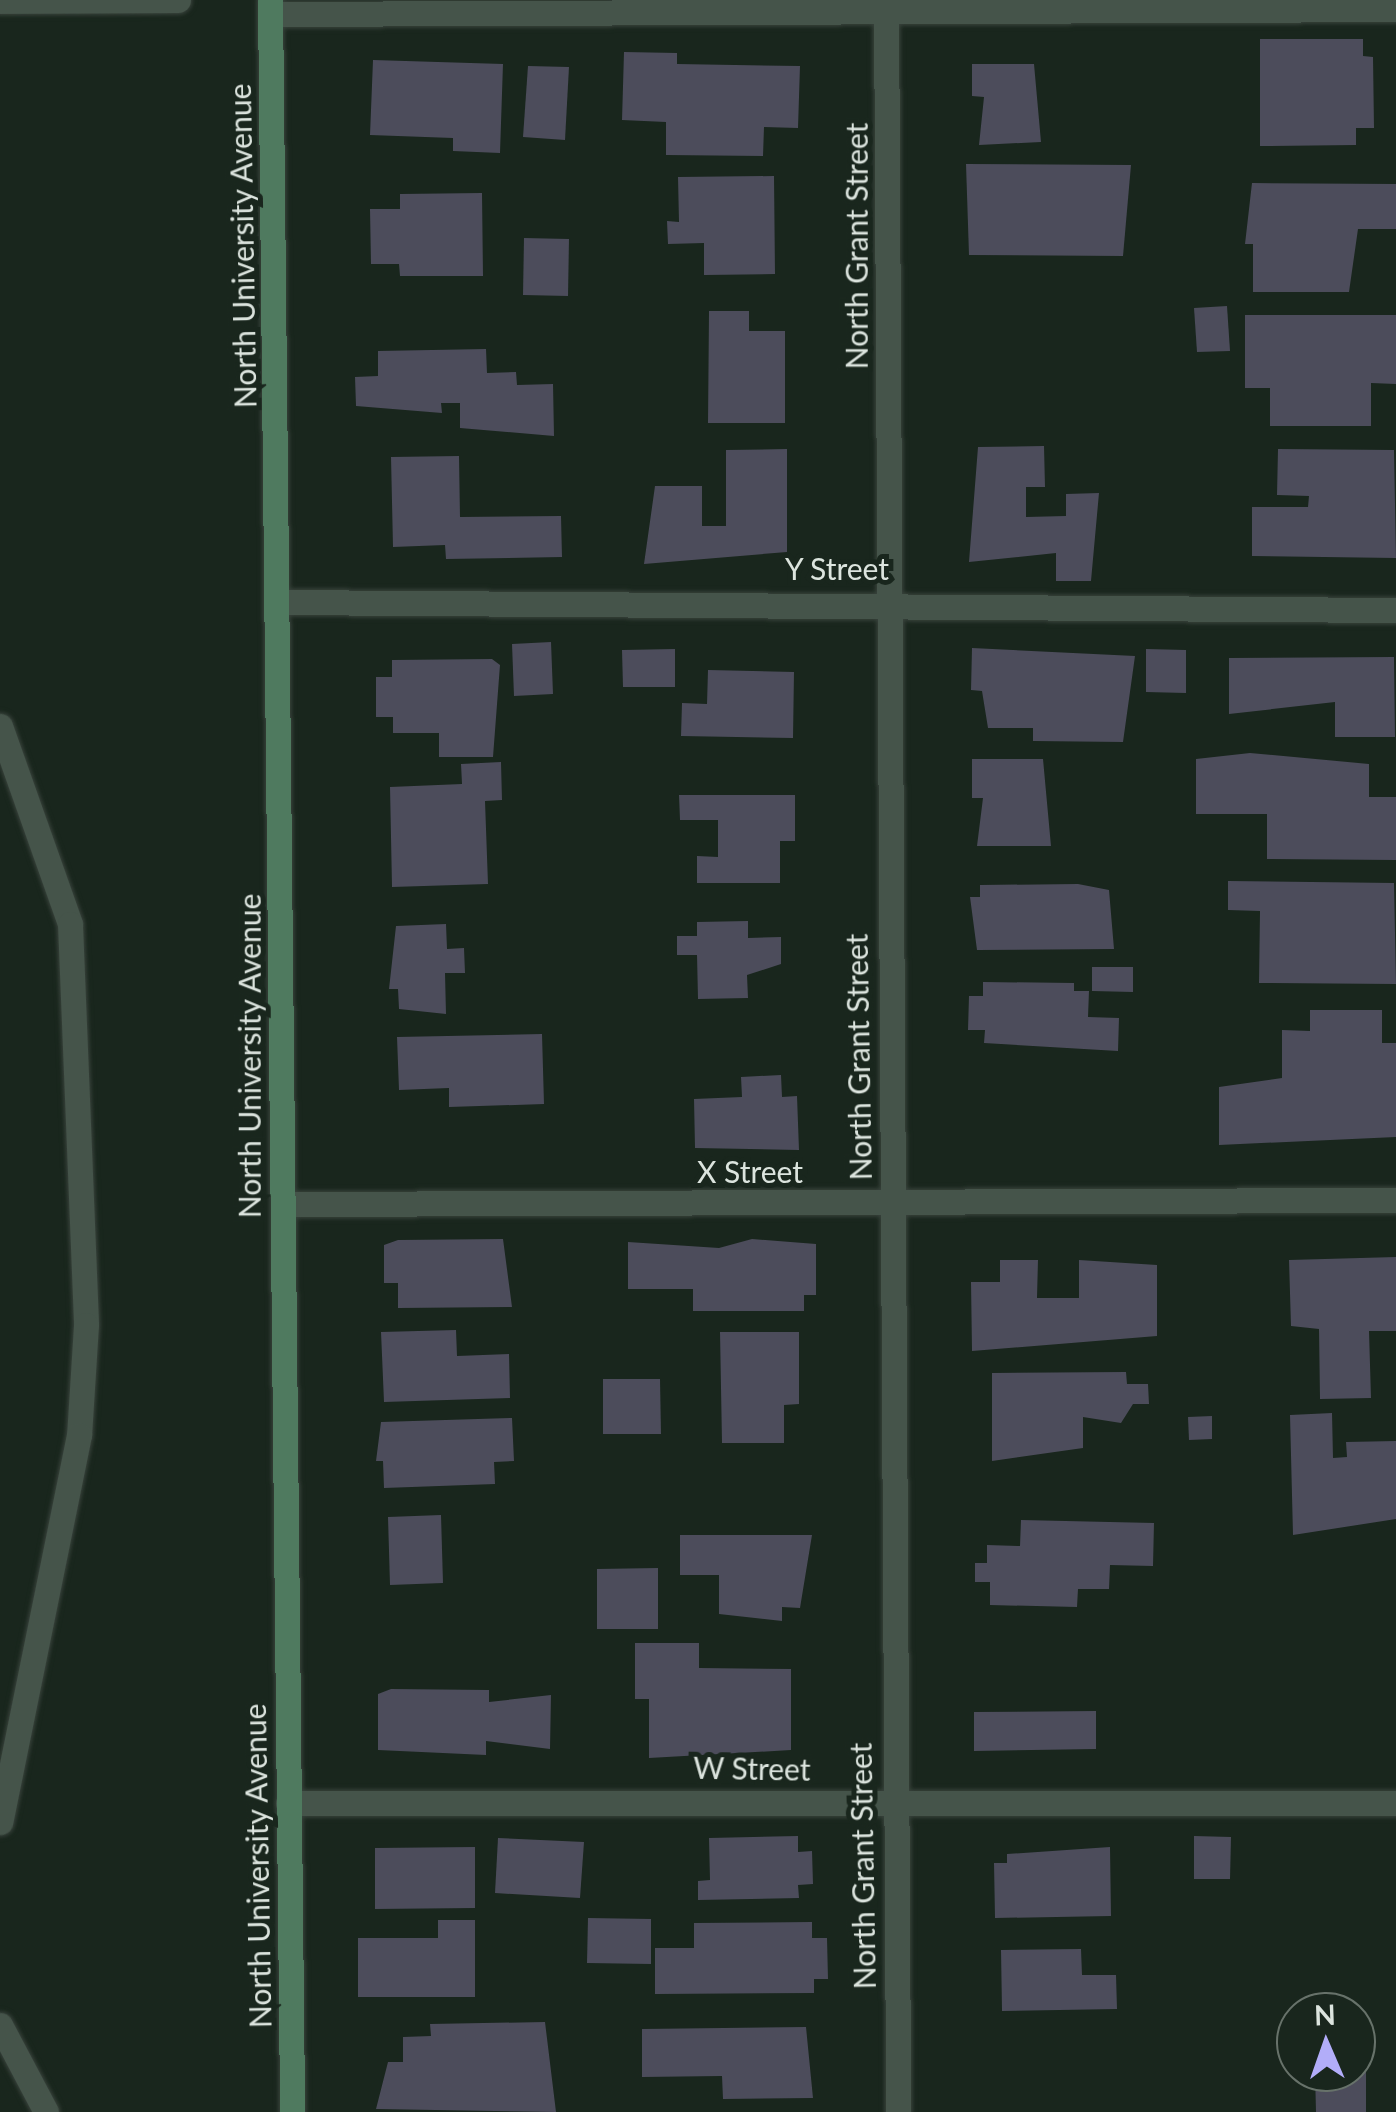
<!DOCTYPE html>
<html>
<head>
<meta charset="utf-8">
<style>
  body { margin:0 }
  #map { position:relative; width:1396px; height:2112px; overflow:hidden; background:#19261d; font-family:Lato,sans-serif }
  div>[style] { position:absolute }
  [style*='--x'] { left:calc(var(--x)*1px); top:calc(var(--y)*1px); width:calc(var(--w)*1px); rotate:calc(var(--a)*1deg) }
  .building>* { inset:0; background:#4c4c5b }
  .roads { filter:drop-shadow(0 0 2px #38423b) drop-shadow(0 0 2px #38423b) }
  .street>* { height:25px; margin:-12.5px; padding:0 12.5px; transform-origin:12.5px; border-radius:12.5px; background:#45544a }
  .secondary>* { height:25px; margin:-12.5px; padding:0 12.5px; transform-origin:12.5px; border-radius:12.5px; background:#4f7a5f }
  span { translate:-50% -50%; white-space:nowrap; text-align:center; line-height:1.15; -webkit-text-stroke:10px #19261d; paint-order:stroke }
  .street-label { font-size:30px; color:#dce4de }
  .north { position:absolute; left:1276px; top:1992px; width:100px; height:100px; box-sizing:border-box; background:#19261d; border:2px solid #67726a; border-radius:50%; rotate:358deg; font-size:28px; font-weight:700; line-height:40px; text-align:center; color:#dce4de }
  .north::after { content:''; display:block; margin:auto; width:35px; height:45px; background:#b2adf9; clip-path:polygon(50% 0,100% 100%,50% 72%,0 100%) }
</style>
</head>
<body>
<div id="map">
  <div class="building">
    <i style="clip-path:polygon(1260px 39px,1363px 39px,1363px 56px,1373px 57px,1374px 128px,1356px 128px,1356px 145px,1260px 146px)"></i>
    <i style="clip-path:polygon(624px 52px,677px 53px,677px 64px,800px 66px,798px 128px,764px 127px,763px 156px,666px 155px,666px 122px,622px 120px)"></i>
    <i style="clip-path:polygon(373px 60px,503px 64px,500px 153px,453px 151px,453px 138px,370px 135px)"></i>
    <i style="clip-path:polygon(972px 64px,1034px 64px,1041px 142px,979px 145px,984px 97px,972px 96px)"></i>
    <i style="clip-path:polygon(528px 66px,569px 67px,565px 140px,523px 137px)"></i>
    <i style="clip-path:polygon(966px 164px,1131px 165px,1123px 256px,969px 255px)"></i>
    <i style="clip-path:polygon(774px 176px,775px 274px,704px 275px,704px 243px,668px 244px,667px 221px,679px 222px,678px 177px)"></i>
    <i style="clip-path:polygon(1252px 183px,1396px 184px,1396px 229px,1358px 229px,1349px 292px,1253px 292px,1253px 244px,1245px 244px)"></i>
    <i style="clip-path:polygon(482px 193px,483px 276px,400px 276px,399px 264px,371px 264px,370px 209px,400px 209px,400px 194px)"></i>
    <i style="clip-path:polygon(524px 238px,569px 239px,568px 296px,523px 295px)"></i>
    <i style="clip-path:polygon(1227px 306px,1230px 351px,1197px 352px,1194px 308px)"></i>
    <i style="clip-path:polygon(709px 311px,749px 311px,749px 331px,785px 331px,785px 423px,708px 423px)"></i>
    <i style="clip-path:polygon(1245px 315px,1396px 315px,1396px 384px,1371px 383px,1371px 426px,1270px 426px,1270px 388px,1245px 388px)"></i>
    <i style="clip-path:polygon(486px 349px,487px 373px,516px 372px,517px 385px,553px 384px,554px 436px,460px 428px,460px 403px,441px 403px,442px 413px,356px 406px,355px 377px,378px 376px,378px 351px)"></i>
    <i style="clip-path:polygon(1044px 446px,1045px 487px,1026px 487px,1026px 517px,1066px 516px,1066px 494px,1099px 493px,1091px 581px,1056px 581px,1056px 553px,969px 562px,978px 447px)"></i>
    <i style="clip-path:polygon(787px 449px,787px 552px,644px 564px,655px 486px,702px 486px,702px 526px,726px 526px,726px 450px)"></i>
    <i style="clip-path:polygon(1278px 449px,1394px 450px,1396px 558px,1252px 556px,1252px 507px,1308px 507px,1309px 496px,1277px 495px)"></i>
    <i style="clip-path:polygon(459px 456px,460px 517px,561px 516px,562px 557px,446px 559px,445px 545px,393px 547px,391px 457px)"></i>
    <i style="clip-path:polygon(551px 642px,553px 694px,514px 696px,512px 644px)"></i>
    <i style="clip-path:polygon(972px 648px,1135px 656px,1123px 742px,1033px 741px,1033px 728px,988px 728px,982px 691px,971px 690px)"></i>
    <i style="clip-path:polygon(675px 649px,675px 687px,623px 687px,622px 650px)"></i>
    <i style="clip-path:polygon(1146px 649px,1186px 650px,1186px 693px,1146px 692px)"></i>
    <i style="clip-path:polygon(1394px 657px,1395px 737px,1335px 737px,1335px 702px,1229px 714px,1229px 658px)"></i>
    <i style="clip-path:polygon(492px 659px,500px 665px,493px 757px,439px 757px,439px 733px,393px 733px,393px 717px,376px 717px,376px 677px,392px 677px,392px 660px)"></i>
    <i style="clip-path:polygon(708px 670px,794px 672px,793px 738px,681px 736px,682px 703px,707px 704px)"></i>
    <i style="clip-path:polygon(1250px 753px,1369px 764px,1369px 797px,1396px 797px,1396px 860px,1267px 859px,1267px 814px,1196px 814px,1196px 759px)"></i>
    <i style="clip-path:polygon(972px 759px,1043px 759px,1051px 846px,977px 846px,983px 798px,972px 798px)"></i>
    <i style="clip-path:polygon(501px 762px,502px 800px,485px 801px,488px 884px,392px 887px,390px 787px,462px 784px,461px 764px)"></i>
    <i style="clip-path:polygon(679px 795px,795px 795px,795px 841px,780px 841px,780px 883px,697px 883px,697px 856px,718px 857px,718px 820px,680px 820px)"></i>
    <i style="clip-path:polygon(1228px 881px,1394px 883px,1396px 984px,1259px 983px,1260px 911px,1228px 910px)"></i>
    <i style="clip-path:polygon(1078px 884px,1109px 890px,1114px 949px,977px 950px,970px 897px,980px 897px,980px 885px)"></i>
    <i style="clip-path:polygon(748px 921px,748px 938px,781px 937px,781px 964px,747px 975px,748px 998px,698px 999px,697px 955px,677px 955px,677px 936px,697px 936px,697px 922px)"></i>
    <i style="clip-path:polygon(446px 924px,447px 949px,464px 948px,465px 973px,445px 973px,446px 1014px,399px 1009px,398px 989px,389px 989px,396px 926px)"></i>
    <i style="clip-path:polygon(1092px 967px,1133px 967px,1133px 992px,1092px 991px)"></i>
    <i style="clip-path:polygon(983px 982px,1074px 983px,1074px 991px,1089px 991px,1088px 1017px,1119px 1018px,1118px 1051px,984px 1043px,985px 1030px,968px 1030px,969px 996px,983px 996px)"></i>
    <i style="clip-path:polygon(1310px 1010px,1382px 1010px,1382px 1043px,1396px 1043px,1396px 1137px,1219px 1145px,1219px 1087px,1282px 1078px,1282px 1030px,1310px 1031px)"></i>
    <i style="clip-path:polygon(542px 1034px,544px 1104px,449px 1107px,449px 1088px,399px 1090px,397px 1037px)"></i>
    <i style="clip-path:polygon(781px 1075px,782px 1097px,797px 1096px,799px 1150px,695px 1148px,694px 1099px,742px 1097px,741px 1077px)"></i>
    <i style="clip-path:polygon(503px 1239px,512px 1307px,398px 1308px,398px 1283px,384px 1283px,384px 1245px,398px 1240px)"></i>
    <i style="clip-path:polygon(752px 1239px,816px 1244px,816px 1295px,804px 1295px,804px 1311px,693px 1311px,693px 1289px,628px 1289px,628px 1242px,719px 1248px)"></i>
    <i style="clip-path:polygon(1396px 1257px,1396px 1331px,1369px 1331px,1371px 1398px,1320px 1399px,1319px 1329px,1291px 1326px,1289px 1260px)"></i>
    <i style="clip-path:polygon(1000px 1260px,1038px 1260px,1037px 1298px,1079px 1298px,1079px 1260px,1157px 1265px,1157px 1336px,972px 1351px,971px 1282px,1000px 1282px)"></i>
    <i style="clip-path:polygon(456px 1330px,457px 1356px,509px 1354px,510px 1398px,384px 1402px,381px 1332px)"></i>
    <i style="clip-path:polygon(720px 1332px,799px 1332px,799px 1404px,784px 1405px,784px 1443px,722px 1443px)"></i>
    <i style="clip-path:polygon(1126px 1372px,1127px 1384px,1148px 1384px,1149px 1404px,1133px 1404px,1121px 1423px,1083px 1417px,1083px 1448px,992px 1461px,992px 1373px)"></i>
    <i style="clip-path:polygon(603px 1379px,660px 1379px,661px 1434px,603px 1434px)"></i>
    <i style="clip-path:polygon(1332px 1413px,1333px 1458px,1347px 1457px,1346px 1442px,1396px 1441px,1396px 1519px,1293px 1535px,1290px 1415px)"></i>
    <i style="clip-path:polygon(1212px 1416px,1212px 1439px,1189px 1440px,1188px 1417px)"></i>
    <i style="clip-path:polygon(512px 1418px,514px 1461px,494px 1462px,495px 1484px,384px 1488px,383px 1461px,376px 1461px,381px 1422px)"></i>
    <i style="clip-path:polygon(441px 1515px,443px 1583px,390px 1585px,388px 1517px)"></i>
    <i style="clip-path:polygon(1021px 1520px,1154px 1523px,1153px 1566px,1110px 1565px,1109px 1589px,1078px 1589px,1077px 1607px,990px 1605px,990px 1582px,975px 1582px,975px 1563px,987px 1563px,987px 1545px,1020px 1546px)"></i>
    <i style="clip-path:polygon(680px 1535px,812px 1535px,800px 1608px,782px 1607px,782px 1621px,719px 1614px,719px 1575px,680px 1575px)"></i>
    <i style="clip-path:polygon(658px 1568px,658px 1629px,597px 1629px,597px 1569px)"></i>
    <i style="clip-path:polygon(635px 1643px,699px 1643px,699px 1668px,791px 1669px,791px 1750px,649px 1758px,649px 1699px,635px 1699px)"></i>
    <i style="clip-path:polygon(391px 1689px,489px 1690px,489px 1702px,551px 1695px,550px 1749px,486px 1741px,486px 1755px,378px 1750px,378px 1694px)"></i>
    <i style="clip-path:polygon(1096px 1711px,1096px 1749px,974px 1751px,974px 1712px)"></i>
    <i style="clip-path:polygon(798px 1836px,798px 1852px,812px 1851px,813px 1884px,798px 1885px,799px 1898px,698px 1900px,698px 1881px,710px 1880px,709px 1838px)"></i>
    <i style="clip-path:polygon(1194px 1836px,1231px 1837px,1230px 1879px,1194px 1879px)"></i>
    <i style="clip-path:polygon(498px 1838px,584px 1842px,580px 1898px,495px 1893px)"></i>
    <i style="clip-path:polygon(475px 1847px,475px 1908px,375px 1909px,375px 1848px)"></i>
    <i style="clip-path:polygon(1110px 1847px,1111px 1916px,995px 1918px,994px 1863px,1007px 1863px,1007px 1854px)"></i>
    <i style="clip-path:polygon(588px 1918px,651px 1919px,651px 1964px,587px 1963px)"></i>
    <i style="clip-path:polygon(438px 1920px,475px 1920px,475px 1997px,358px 1997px,358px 1938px,438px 1938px)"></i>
    <i style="clip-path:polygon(812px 1922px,812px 1938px,827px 1938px,828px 1979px,814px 1979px,814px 1993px,655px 1994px,655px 1948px,694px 1948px,694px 1923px)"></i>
    <i style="clip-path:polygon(1081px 1949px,1082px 1975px,1116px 1975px,1117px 2009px,1002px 2011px,1001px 1950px)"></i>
    <i style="clip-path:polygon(545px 2022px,556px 2112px,376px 2109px,388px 2062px,403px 2062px,403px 2037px,431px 2036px,430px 2024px)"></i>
    <i style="clip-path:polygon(806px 2027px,813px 2098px,723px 2099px,722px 2076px,642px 2077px,642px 2029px)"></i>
    <i style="clip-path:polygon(1315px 2072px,1366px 2072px,1366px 2112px,1316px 2112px)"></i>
  </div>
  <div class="roads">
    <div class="street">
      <i style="--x:886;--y:0;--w:2112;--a:89.67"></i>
      <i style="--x:0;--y:1;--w:178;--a:-0.3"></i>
      <i style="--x:270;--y:14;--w:1126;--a:-0.25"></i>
      <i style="--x:278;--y:602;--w:1118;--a:0.41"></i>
      <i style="--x:0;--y:726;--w:210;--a:70.5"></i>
      <i style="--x:70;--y:924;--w:401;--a:87.7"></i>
      <i style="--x:86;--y:1325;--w:110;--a:93.6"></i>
      <i style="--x:79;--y:1435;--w:395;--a:101.5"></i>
      <i style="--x:283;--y:1204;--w:1113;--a:-0.21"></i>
      <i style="--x:288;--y:1803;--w:1108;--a:0"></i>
      <i style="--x:0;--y:2025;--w:98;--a:62.1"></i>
    </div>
    <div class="secondary">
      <i style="--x:270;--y:0;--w:2112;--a:89.4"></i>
    </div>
  </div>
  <div class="street-label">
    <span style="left:242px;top:246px;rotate:-91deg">North University Avenue</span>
    <span style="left:856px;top:246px;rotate:-90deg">North Grant Street</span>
    <span style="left:837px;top:568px">Y Street</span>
    <span style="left:249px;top:1056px;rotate:-90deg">North University Avenue</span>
    <span style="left:858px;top:1057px;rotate:-91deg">North Grant Street</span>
    <span style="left:750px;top:1171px">X Street</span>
    <span style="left:752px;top:1768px;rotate:1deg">W Street</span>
    <span style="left:257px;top:1866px;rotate:-91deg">North University Avenue</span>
    <span style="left:862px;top:1866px;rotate:-91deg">North Grant Street</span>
  </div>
  <div class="north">N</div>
</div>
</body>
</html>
